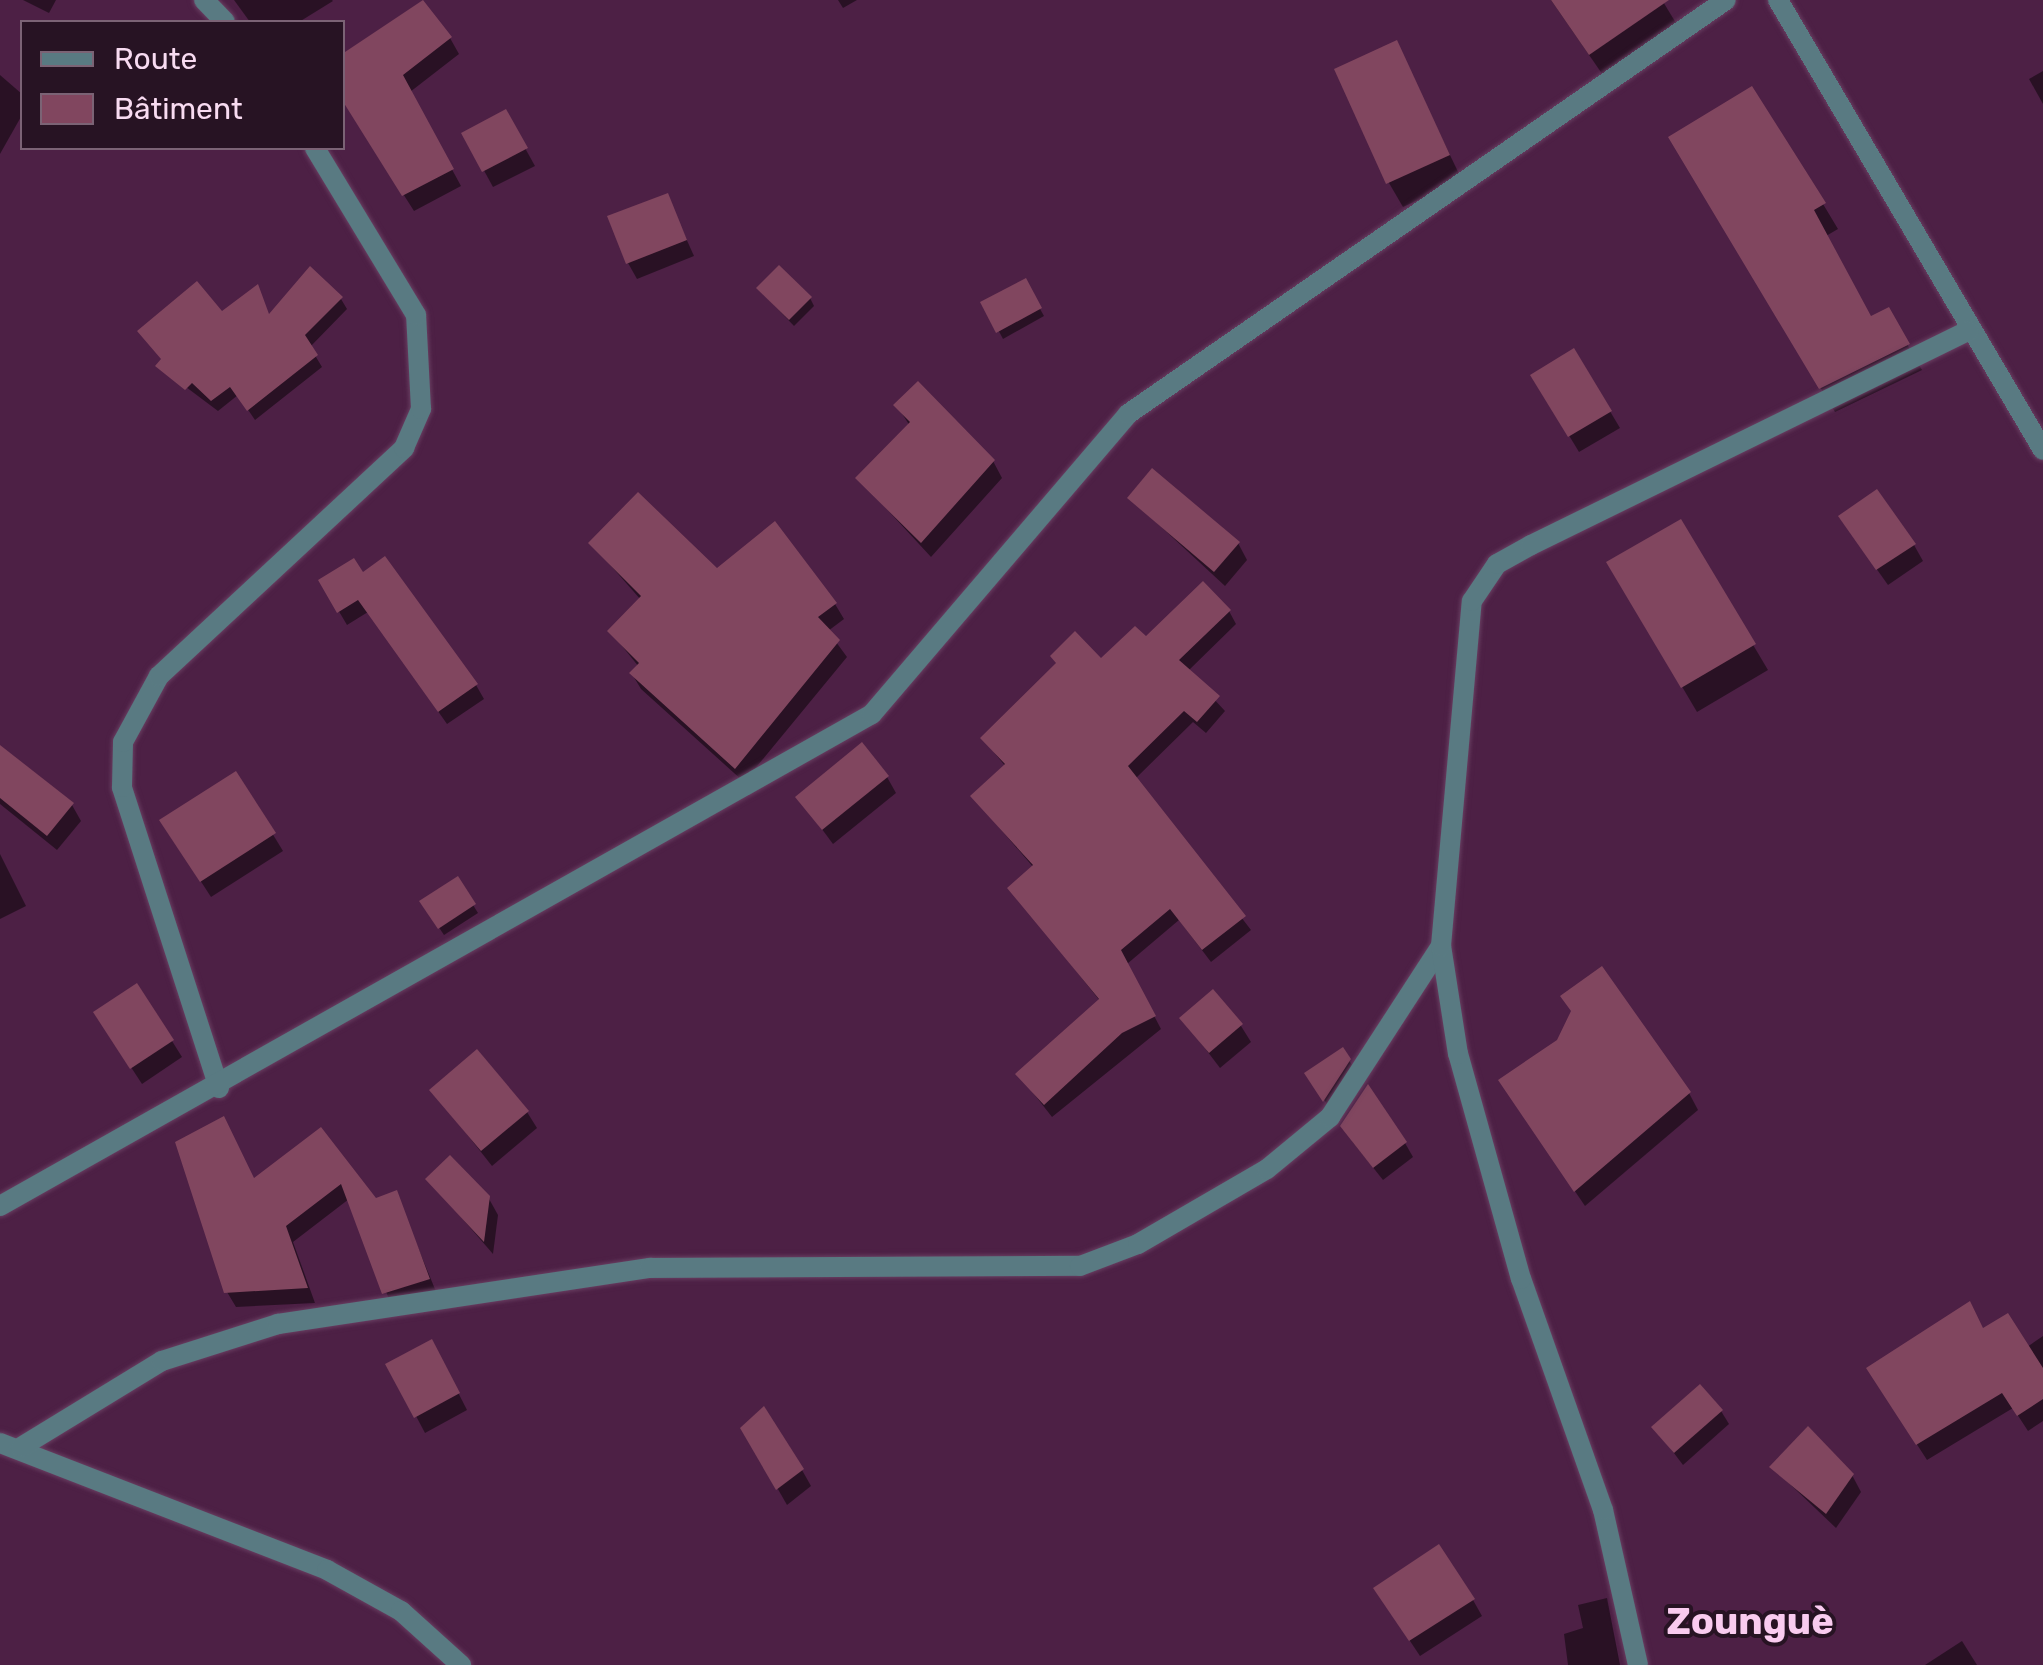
<!DOCTYPE html>
<html>
<head>
<meta charset="utf-8">
<style>
  body { margin:0 }
  #map { position:relative; width:2043px; height:1665px; overflow:hidden; background:#4d2045; font-family:Rubik,sans-serif }
  div>[style] { position:absolute }
  [style*='--x'] { left:calc(var(--x)*1px); top:calc(var(--y)*1px); width:calc(var(--w)*1px); rotate:calc(var(--a)*1deg) }
  .shadow>* { inset:0; background:#0007 }
  .building>* { inset:0; background:#81465f }
  .roads { filter:drop-shadow(0 0 2px #683e61) drop-shadow(0 0 2px #683e61) }
  .minor>* { height:20px; margin:-10px; padding:0 10px; transform-origin:10px; border-radius:10px; background:#597a82 }
  span { translate:-50% -50%; white-space:nowrap; text-align:center; line-height:1.15; -webkit-text-stroke:8px #271323; paint-order:stroke }
  .quarter-label { font-size:38px; color:#f9cbef; font-weight:700 }
  .legend { position:absolute; left:20px; top:20px; width:325px; height:130px; box-sizing:border-box; background:#271323; border:2px solid #7b6375; margin:0; padding:12px 18px; list-style:none; font-size:30px; color:#f8dbf1 }
  .legend li { display:flex; align-items:center; gap:20px; height:50px }
  .legend b { width:50px; border:2px solid #7b6375 }
</style>
</head>
<body>
<div id="map">
  <div class="shadow">
    <i style="clip-path:polygon(23px 0,56px 0,49px 13px)"></i>
    <i style="clip-path:polygon(234px 0,332px 0,333px 1px,299px 22px,250px 22px)"></i>
    <i style="clip-path:polygon(838px 0,857px 0,843px 8px)"></i>
    <i style="clip-path:polygon(1551px 0,1662px 0,1679px 28px,1605px 78px)"></i>
    <i style="clip-path:polygon(450px 38px,459px 54px,410px 92px,461px 186px,414px 211px,342px 98px)"></i>
    <i style="clip-path:polygon(1396px 43px,1462px 180px,1403px 207px,1389px 183px)"></i>
    <i style="clip-path:polygon(2043px 71px,2043px 104px,2029px 79px)"></i>
    <i style="clip-path:polygon(0 75px,22px 94px,22px 115px,0 154px)"></i>
    <i style="clip-path:polygon(505px 112px,535px 166px,493px 187px,464px 134px)"></i>
    <i style="clip-path:polygon(1671px 138px,1823px 204px,1838px 229px,1826px 236px,1871px 319px,1888px 311px,1922px 370px,1835px 412px)"></i>
    <i style="clip-path:polygon(667px 196px,694px 256px,637px 279px,628px 263px)"></i>
    <i style="clip-path:polygon(1025px 282px,1044px 316px,1003px 339px,984px 303px)"></i>
    <i style="clip-path:polygon(759px 289px,810px 298px,814px 306px,794px 326px)"></i>
    <i style="clip-path:polygon(341px 299px,347px 309px,310px 347px,322px 367px,255px 420px,238px 395px,218px 411px,158px 366px,222px 314px,270px 317px)"></i>
    <i style="clip-path:polygon(1574px 351px,1620px 428px,1579px 452px,1533px 376px)"></i>
    <i style="clip-path:polygon(897px 406px,993px 461px,1002px 478px,931px 557px,858px 478px,910px 426px)"></i>
    <i style="clip-path:polygon(1130px 498px,1238px 543px,1247px 560px,1225px 586px)"></i>
    <i style="clip-path:polygon(1680px 522px,1768px 670px,1697px 712px,1609px 563px)"></i>
    <i style="clip-path:polygon(1851px 533px,1914px 545px,1923px 561px,1888px 585px)"></i>
    <i style="clip-path:polygon(591px 543px,835px 604px,844px 619px,828px 631px,847px 657px,744px 782px,641px 689px,632px 674px,639px 667px,610px 631px,641px 600px)"></i>
    <i style="clip-path:polygon(362px 575px,476px 685px,484px 699px,447px 724px,368px 612px,347px 625px,321px 581px)"></i>
    <i style="clip-path:polygon(1229px 611px,1236px 624px,1188px 671px,1225px 711px,1206px 733px,1193px 722px,1135px 779px,1251px 930px,1211px 962px,1179px 920px,1127px 964px,1161px 1029px,1052px 1117px,1019px 1075px,1100px 1001px,1010px 888px,1034px 868px,973px 797px,1006px 767px,983px 739px,1101px 662px)"></i>
    <i style="clip-path:polygon(0 774px,72px 805px,81px 821px,57px 850px,0 804px)"></i>
    <i style="clip-path:polygon(236px 774px,283px 851px,211px 897px,172px 837px)"></i>
    <i style="clip-path:polygon(887px 777px,896px 793px,833px 844px,798px 797px)"></i>
    <i style="clip-path:polygon(0 854px,26px 906px,0 919px)"></i>
    <i style="clip-path:polygon(457px 879px,478px 913px,444px 935px,422px 902px)"></i>
    <i style="clip-path:polygon(1182px 1018px,1241px 1026px,1251px 1042px,1220px 1068px)"></i>
    <i style="clip-path:polygon(106px 1029px,172px 1041px,182px 1057px,142px 1084px)"></i>
    <i style="clip-path:polygon(1342px 1050px,1354px 1068px,1329px 1107px,1307px 1074px)"></i>
    <i style="clip-path:polygon(432px 1090px,527px 1112px,537px 1128px,492px 1166px)"></i>
    <i style="clip-path:polygon(1689px 1093px,1698px 1110px,1585px 1206px,1511px 1097px)"></i>
    <i style="clip-path:polygon(320px 1130px,376px 1201px,396px 1194px,437px 1294px,393px 1309px,349px 1199px,293px 1242px,315px 1303px,236px 1307px,227px 1292px,254px 1181px)"></i>
    <i style="clip-path:polygon(1352px 1141px,1405px 1143px,1413px 1157px,1383px 1180px)"></i>
    <i style="clip-path:polygon(428px 1179px,488px 1197px,498px 1215px,493px 1254px)"></i>
    <i style="clip-path:polygon(1984px 1331px,2027px 1347px,2043px 1336px,2043px 1421px,2028px 1431px,2013px 1408px,1927px 1460px,1878px 1384px)"></i>
    <i style="clip-path:polygon(441px 1359px,467px 1410px,425px 1433px,389px 1365px)"></i>
    <i style="clip-path:polygon(1721px 1411px,1729px 1424px,1683px 1465px,1655px 1428px)"></i>
    <i style="clip-path:polygon(743px 1428px,802px 1470px,811px 1486px,787px 1505px)"></i>
    <i style="clip-path:polygon(1772px 1467px,1852px 1475px,1861px 1492px,1836px 1528px)"></i>
    <i style="clip-path:polygon(1607px 1598px,1620px 1665px,1568px 1665px,1564px 1634px,1583px 1628px,1578px 1605px)"></i>
    <i style="clip-path:polygon(1473px 1600px,1482px 1616px,1420px 1656px,1386px 1605px)"></i>
    <i style="clip-path:polygon(1962px 1641px,1977px 1665px,1925px 1665px)"></i>
  </div>
  <div class="building">
    <i style="clip-path:polygon(423px 0,452px 37px,403px 75px,454px 169px,402px 196px,342px 100px,342px 54px)"></i>
    <i style="clip-path:polygon(1551px 0,1669px 0,1589px 55px)"></i>
    <i style="clip-path:polygon(1397px 40px,1450px 155px,1386px 184px,1334px 69px)"></i>
    <i style="clip-path:polygon(1752px 86px,1826px 203px,1814px 210px,1871px 316px,1889px 307px,1910px 344px,1819px 389px,1668px 137px)"></i>
    <i style="clip-path:polygon(506px 109px,528px 148px,482px 172px,461px 133px)"></i>
    <i style="clip-path:polygon(668px 193px,687px 240px,626px 264px,607px 216px)"></i>
    <i style="clip-path:polygon(779px 265px,812px 297px,789px 320px,756px 288px)"></i>
    <i style="clip-path:polygon(310px 266px,343px 297px,305px 335px,318px 355px,247px 411px,230px 387px,211px 401px,192px 383px,185px 390px,155px 366px,161px 359px,137px 331px,197px 281px,222px 311px,258px 284px,269px 314px)"></i>
    <i style="clip-path:polygon(1026px 278px,1042px 308px,996px 333px,980px 302px)"></i>
    <i style="clip-path:polygon(1574px 348px,1612px 411px,1568px 437px,1530px 375px)"></i>
    <i style="clip-path:polygon(918px 381px,995px 460px,921px 543px,855px 478px,910px 422px,893px 405px)"></i>
    <i style="clip-path:polygon(1152px 468px,1240px 542px,1214px 572px,1127px 498px)"></i>
    <i style="clip-path:polygon(1877px 489px,1916px 544px,1876px 570px,1838px 516px)"></i>
    <i style="clip-path:polygon(638px 492px,717px 568px,775px 521px,837px 603px,818px 617px,840px 640px,735px 769px,629px 673px,639px 663px,607px 631px,641px 596px,588px 543px)"></i>
    <i style="clip-path:polygon(1681px 519px,1756px 644px,1681px 688px,1606px 562px)"></i>
    <i style="clip-path:polygon(385px 556px,478px 684px,438px 712px,358px 600px,337px 613px,318px 580px,354px 558px,363px 572px)"></i>
    <i style="clip-path:polygon(1203px 581px,1231px 610px,1179px 660px,1220px 696px,1197px 722px,1184px 711px,1128px 766px,1246px 916px,1202px 950px,1170px 909px,1121px 950px,1156px 1016px,1122px 1033px,1044px 1105px,1015px 1074px,1099px 999px,1007px 888px,1033px 865px,970px 796px,1005px 764px,980px 738px,1056px 663px,1050px 656px,1075px 631px,1101px 658px,1135px 626px,1146px 636px)"></i>
    <i style="clip-path:polygon(862px 742px,889px 776px,822px 830px,795px 797px)"></i>
    <i style="clip-path:polygon(0 745px,74px 803px,47px 836px,0 798px)"></i>
    <i style="clip-path:polygon(236px 771px,276px 833px,200px 882px,159px 820px)"></i>
    <i style="clip-path:polygon(458px 876px,476px 904px,438px 929px,419px 901px)"></i>
    <i style="clip-path:polygon(1602px 966px,1691px 1092px,1574px 1192px,1498px 1080px,1557px 1040px,1571px 1011px,1560px 996px)"></i>
    <i style="clip-path:polygon(137px 983px,174px 1040px,130px 1069px,93px 1012px)"></i>
    <i style="clip-path:polygon(1213px 989px,1243px 1024px,1209px 1053px,1179px 1018px)"></i>
    <i style="clip-path:polygon(1343px 1047px,1351px 1059px,1323px 1102px,1304px 1073px)"></i>
    <i style="clip-path:polygon(477px 1049px,529px 1111px,481px 1151px,429px 1090px)"></i>
    <i style="clip-path:polygon(1368px 1084px,1407px 1142px,1373px 1168px,1340px 1126px)"></i>
    <i style="clip-path:polygon(224px 1116px,254px 1178px,321px 1127px,376px 1198px,397px 1190px,430px 1279px,382px 1294px,341px 1184px,286px 1226px,308px 1288px,224px 1293px,175px 1142px)"></i>
    <i style="clip-path:polygon(450px 1155px,490px 1196px,484px 1242px,425px 1179px)"></i>
    <i style="clip-path:polygon(1970px 1301px,1983px 1328px,2008px 1313px,2043px 1368px,2043px 1399px,2017px 1416px,2002px 1393px,1916px 1445px,1866px 1368px)"></i>
    <i style="clip-path:polygon(432px 1339px,460px 1393px,414px 1418px,385px 1364px)"></i>
    <i style="clip-path:polygon(1700px 1384px,1723px 1410px,1674px 1453px,1651px 1427px)"></i>
    <i style="clip-path:polygon(764px 1406px,804px 1469px,776px 1490px,740px 1428px)"></i>
    <i style="clip-path:polygon(1808px 1426px,1854px 1474px,1826px 1514px,1769px 1467px)"></i>
    <i style="clip-path:polygon(1439px 1544px,1475px 1599px,1409px 1641px,1373px 1588px)"></i>
  </div>
  <div class="roads">
    <div class="minor">
      <i style="--x:204;--y:0;--w:30;--a:46"></i>
      <i style="--x:1778;--y:0;--w:522;--a:59.51"></i>
      <i style="--x:219;--y:1088;--w:316;--a:-107.9"></i>
      <i style="--x:122;--y:787;--w:45;--a:-88.7"></i>
      <i style="--x:123;--y:742;--w:75;--a:-61.4"></i>
      <i style="--x:159;--y:676;--w:335;--a:-42.9"></i>
      <i style="--x:404;--y:448;--w:43;--a:-66.4"></i>
      <i style="--x:421;--y:409;--w:94;--a:-93"></i>
      <i style="--x:416;--y:315;--w:195;--a:-121.2"></i>
      <i style="--x:0;--y:1206;--w:1001;--a:-29.43"></i>
      <i style="--x:872;--y:714;--w:394;--a:-49.5"></i>
      <i style="--x:1128;--y:414;--w:727;--a:-34.7"></i>
      <i style="--x:0;--y:1443;--w:351;--a:21.2"></i>
      <i style="--x:327;--y:1570;--w:85;--a:29"></i>
      <i style="--x:401;--y:1611;--w:81;--a:42"></i>
      <i style="--x:21;--y:1447;--w:165;--a:-31.4"></i>
      <i style="--x:162;--y:1361;--w:122;--a:-17.7"></i>
      <i style="--x:278;--y:1324;--w:376;--a:-8.6"></i>
      <i style="--x:650;--y:1268;--w:430;--a:-0.3"></i>
      <i style="--x:1080;--y:1266;--w:62;--a:-20.8"></i>
      <i style="--x:1138;--y:1244;--w:149;--a:-30.2"></i>
      <i style="--x:1267;--y:1169;--w:82;--a:-39.5"></i>
      <i style="--x:1330;--y:1117;--w:204;--a:-57"></i>
      <i style="--x:1638;--y:1665;--w:159;--a:-102.7"></i>
      <i style="--x:1603;--y:1510;--w:245;--a:-109.5"></i>
      <i style="--x:1521;--y:1279;--w:234;--a:-105.6"></i>
      <i style="--x:1458;--y:1054;--w:109;--a:-98.9"></i>
      <i style="--x:1441;--y:946;--w:346;--a:-84.9"></i>
      <i style="--x:1472;--y:601;--w:45;--a:-56"></i>
      <i style="--x:1497;--y:564;--w:39;--a:-29"></i>
      <i style="--x:1531;--y:545;--w:487;--a:-26.1"></i>
    </div>
  </div>
  <div class="quarter-label">
    <span style="left:1750px;top:1622px">Zounguè</span>
  </div>
  <ul class="legend">
  <li><b style="height:12px;background:#597a82"></b>Route</li>
  <li><b style="height:28px;background:#81465f"></b>Bâtiment</li>
  </ul>
</div>
</body>
</html>
